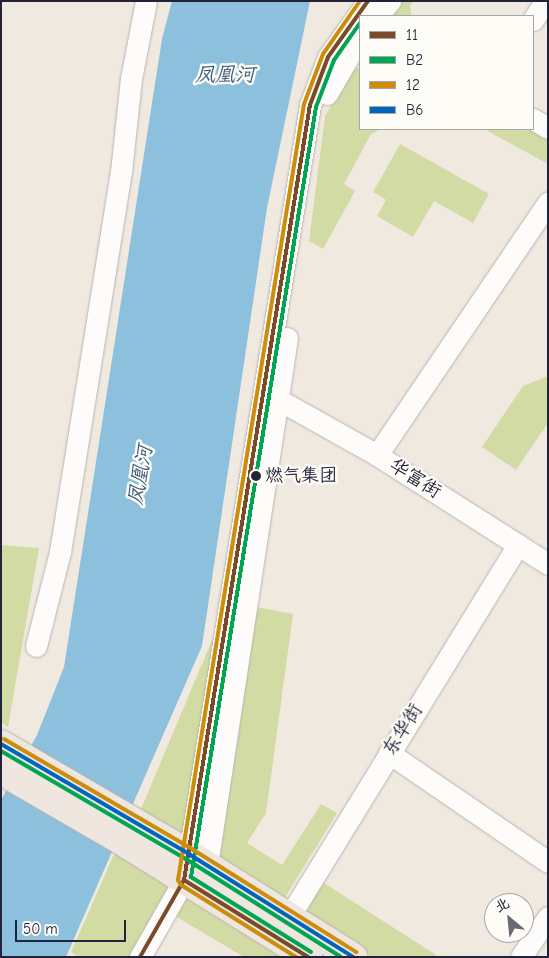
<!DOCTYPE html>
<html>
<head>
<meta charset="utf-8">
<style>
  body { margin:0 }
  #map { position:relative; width:549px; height:958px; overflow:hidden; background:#f0e9df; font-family:"Comic Neue","LXGW WenKai TC",sans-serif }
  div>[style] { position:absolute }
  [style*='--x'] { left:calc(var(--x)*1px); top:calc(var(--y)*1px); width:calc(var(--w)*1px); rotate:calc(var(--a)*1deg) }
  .green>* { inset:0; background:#d3dba4 }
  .water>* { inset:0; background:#8dc0dd }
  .roads { filter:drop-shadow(0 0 1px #b8b4b0) drop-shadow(0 0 1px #b8b4b0) }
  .minor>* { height:21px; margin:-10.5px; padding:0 10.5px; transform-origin:10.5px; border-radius:10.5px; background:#fdfcfa }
  .major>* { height:28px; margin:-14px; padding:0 14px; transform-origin:14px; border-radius:14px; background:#eee6df }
  .bus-1>* { height:4px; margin:-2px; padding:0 2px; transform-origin:2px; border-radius:2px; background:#7a4b2a }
  .bus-2>* { height:4px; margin:-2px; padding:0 2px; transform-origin:2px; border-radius:2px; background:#00a651 }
  .bus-3>* { height:4px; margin:-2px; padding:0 2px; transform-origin:2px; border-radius:2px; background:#cc8c0c }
  .bus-4>* { height:4px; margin:-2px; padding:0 2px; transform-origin:2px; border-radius:2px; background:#0065bd }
  .dots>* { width:14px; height:14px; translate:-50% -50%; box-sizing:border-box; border:2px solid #fdfcf7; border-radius:50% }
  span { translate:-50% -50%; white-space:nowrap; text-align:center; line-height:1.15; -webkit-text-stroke:5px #fdfcf7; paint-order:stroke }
  .bus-label { font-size:18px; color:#22223b }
  .left { translate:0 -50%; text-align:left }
  .street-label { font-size:19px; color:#22223b }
  .water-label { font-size:20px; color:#3c5a7b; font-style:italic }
  .frame { position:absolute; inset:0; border:2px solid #22223b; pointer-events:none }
  .legend { position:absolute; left:359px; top:15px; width:175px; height:115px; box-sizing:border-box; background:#fdfcf7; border:1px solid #a5a5ac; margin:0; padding:6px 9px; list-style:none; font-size:15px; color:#22223b }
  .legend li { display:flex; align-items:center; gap:10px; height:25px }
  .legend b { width:25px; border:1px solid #a5a5ac }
  .north { position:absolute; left:484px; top:893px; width:50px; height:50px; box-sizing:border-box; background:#fdfcf7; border:1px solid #a5a5ac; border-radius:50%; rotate:332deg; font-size:14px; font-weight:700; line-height:20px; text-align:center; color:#22223b }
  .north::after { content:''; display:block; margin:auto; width:18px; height:22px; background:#6a6874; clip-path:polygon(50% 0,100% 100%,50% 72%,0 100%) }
  .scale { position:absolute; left:15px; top:920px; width:111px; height:22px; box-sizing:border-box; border:2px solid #22223b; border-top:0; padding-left:6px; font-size:15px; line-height:18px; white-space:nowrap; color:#22223b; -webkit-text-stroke:4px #fdfcf7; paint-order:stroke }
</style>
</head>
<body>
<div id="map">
  <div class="green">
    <i style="clip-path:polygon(401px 1px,414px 1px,410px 5px,411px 16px,389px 16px)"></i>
    <i style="clip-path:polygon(360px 67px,360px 129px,381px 129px,371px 134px,344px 184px,355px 191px,323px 249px,309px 241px,325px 116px,351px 71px)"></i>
    <i style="clip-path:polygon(484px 129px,548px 131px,548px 164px)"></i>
    <i style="clip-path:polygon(400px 144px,489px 194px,473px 223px,434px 201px,413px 237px,377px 216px,386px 200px,373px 192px)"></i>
    <i style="clip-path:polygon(548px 376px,548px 423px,516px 470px,482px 447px,523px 386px)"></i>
    <i style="clip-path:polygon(1px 545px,39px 548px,8px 727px,1px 722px)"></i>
    <i style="clip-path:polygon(256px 607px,293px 614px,266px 813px,247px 843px,282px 865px,321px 804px,337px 813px,284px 899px,206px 852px)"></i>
    <i style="clip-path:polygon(213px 638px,192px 844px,141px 809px)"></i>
    <i style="clip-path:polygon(119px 843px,180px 881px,136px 957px,79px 957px,71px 952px)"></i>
    <i style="clip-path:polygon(321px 881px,436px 955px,437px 957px,372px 957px,301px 913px)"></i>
    <i style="clip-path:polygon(187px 885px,302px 957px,244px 957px,170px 913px)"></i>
  </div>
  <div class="water">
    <i style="clip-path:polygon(172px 1px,310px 1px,267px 208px,202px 646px,66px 957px,1px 957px,1px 800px,37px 735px,64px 667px,162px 39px)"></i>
  </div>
  <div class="roads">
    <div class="minor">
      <i style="--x:377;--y:16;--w:20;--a:-49"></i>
      <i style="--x:533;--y:20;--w:22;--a:-58"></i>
      <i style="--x:327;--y:94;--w:66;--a:-59.9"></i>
      <i style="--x:533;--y:119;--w:17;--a:31"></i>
      <i style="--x:279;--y:400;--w:112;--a:29.3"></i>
      <i style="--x:377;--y:455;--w:203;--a:32.5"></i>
      <i style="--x:377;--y:455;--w:305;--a:-55.9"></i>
      <i style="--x:36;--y:646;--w:97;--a:-75.7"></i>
      <i style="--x:60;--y:552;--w:385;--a:-80.9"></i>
      <i style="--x:121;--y:172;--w:94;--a:-83.9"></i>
      <i style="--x:131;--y:79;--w:79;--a:-79.1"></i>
      <i style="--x:389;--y:753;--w:193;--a:34.4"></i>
      <i style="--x:195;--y:873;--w:14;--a:-34"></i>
      <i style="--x:207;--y:865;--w:533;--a:-81.37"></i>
      <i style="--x:289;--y:917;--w:437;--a:-58.4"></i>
      <i style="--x:140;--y:957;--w:89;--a:-60.3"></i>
      <i style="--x:184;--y:880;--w:26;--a:-79"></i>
      <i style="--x:189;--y:854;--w:759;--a:-80.82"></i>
      <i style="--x:310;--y:105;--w:51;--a:-69.4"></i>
      <i style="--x:328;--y:57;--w:69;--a:-54.5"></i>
      <i style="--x:521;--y:957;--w:48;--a:-56"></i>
    </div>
    <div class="major">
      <i style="--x:1;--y:744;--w:218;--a:30.3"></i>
      <i style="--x:189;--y:854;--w:194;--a:32.1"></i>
      <i style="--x:1;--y:771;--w:143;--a:30.1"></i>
      <i style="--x:125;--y:843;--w:216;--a:31.9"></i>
    </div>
  </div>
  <div class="bus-1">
    <i style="--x:184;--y:880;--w:146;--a:31.8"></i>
    <i style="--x:140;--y:957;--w:89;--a:-60.3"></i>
    <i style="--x:184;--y:880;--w:785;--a:-80.77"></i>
    <i style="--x:310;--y:105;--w:51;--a:-69.4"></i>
    <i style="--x:328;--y:57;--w:69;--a:-54.5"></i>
  </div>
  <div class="bus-2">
    <i style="--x:1;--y:751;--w:214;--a:30.3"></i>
    <i style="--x:186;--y:859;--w:183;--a:32.3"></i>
    <i style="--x:311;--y:952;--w:142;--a:-148"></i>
    <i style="--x:191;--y:877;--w:780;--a:-80.78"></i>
    <i style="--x:316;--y:107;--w:50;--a:-69"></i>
    <i style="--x:334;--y:60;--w:45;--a:-54.9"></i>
  </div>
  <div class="bus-3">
    <i style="--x:4;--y:739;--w:218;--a:30.3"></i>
    <i style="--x:192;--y:849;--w:194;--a:32.1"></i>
    <i style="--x:296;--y:957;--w:136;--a:-147.9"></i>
    <i style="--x:181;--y:885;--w:6;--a:-121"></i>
    <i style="--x:178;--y:880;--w:786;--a:-80.78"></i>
    <i style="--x:304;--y:104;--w:53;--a:-69.2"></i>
    <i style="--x:323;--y:54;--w:65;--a:-55.1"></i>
  </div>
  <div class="bus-4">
    <i style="--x:1;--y:744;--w:218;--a:30.3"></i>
    <i style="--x:189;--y:854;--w:194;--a:32.1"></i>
  </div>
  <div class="dots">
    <i style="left:256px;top:476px;background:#22223b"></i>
  </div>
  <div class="bus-label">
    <span class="left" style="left:265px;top:476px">燃气集团</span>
  </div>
  <div class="street-label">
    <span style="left:415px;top:479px;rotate:32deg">华富街</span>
    <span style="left:403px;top:730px;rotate:-58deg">东华街</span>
  </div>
  <div class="water-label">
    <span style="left:225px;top:74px">凤凰河</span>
    <span style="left:140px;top:475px;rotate:-80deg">凤凰河</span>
  </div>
  <div class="frame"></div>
  <ul class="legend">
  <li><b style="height:6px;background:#7a4b2a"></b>11</li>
  <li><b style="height:6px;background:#00a651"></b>B2</li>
  <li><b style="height:6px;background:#cc8c0c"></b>12</li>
  <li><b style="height:6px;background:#0065bd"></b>B6</li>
  </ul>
  <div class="north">北</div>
  <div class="scale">50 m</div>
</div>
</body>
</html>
